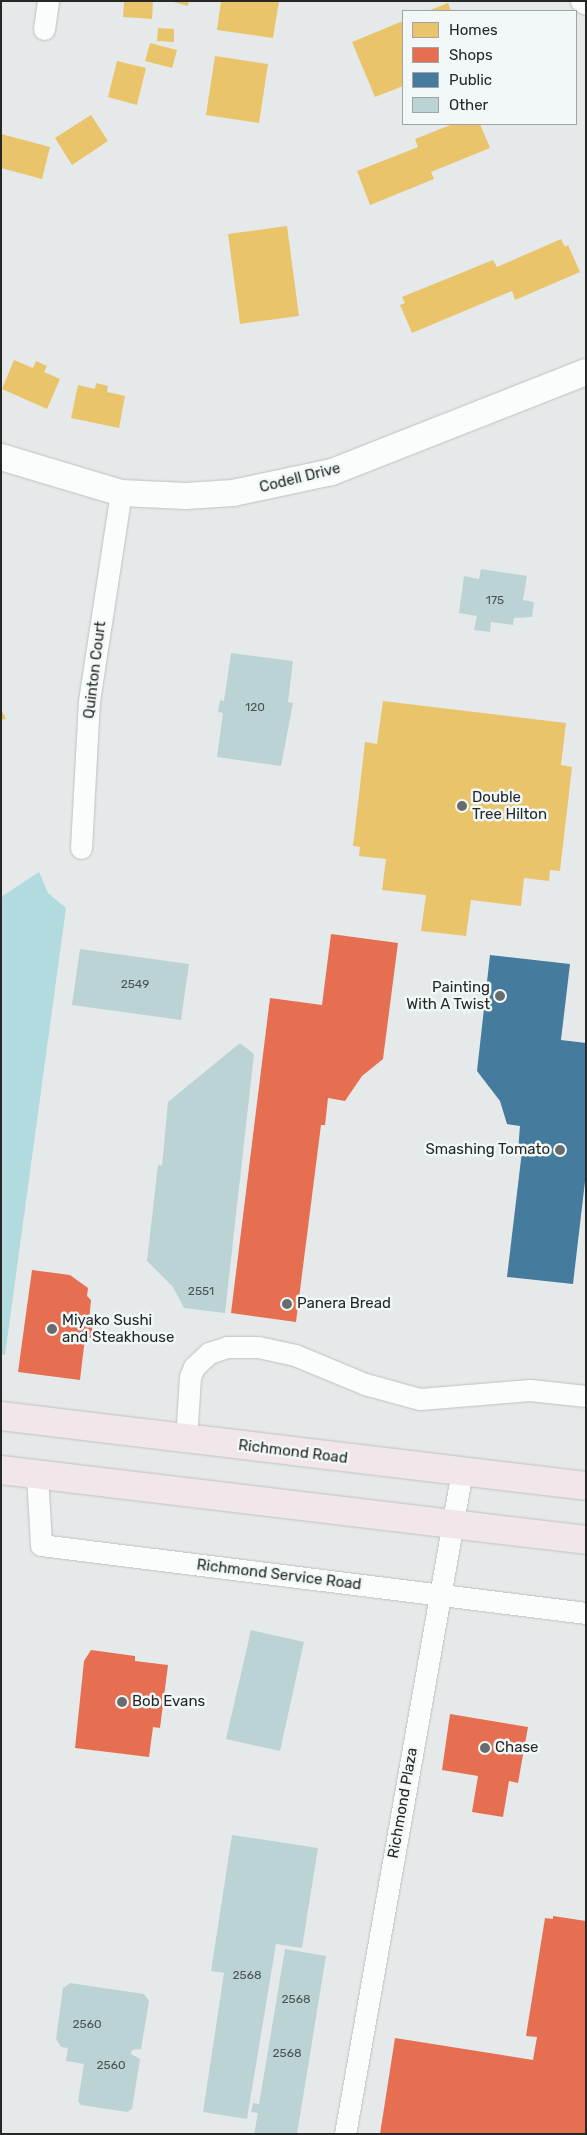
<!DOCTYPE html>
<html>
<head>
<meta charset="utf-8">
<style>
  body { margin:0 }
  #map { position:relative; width:587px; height:2135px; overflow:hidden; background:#e6e9e9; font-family:Rubik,sans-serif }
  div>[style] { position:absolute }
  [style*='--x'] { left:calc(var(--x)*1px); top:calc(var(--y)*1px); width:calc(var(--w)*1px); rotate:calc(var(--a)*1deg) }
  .green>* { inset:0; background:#b2dbdf }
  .homes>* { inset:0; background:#e9c46a }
  .shops>* { inset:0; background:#e76f51 }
  .public>* { inset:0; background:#457b9d }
  .building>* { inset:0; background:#bbd3d5 }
  .roads { filter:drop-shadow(0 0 1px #bfc1c1) drop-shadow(0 0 1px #bfc1c1) }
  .minor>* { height:21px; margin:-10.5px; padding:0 10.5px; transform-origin:10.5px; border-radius:10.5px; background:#fbfcfc }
  .tertiary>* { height:26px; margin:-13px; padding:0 13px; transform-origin:13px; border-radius:13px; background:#fbfcfc }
  .trunk>* { height:28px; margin:-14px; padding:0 14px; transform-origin:14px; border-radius:14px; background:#f1e6ea }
  .dots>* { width:14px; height:14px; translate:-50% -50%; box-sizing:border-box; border:2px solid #f2f7f7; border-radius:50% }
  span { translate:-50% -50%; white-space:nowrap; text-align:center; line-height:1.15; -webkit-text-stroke:5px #f2f7f7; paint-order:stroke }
  .number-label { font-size:12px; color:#4b5353 }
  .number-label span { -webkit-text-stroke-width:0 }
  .street-label { font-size:15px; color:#262828 }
  .poi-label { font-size:15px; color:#262828 }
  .left { translate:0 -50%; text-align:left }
  .right { translate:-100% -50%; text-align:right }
  .frame { position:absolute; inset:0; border:2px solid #262828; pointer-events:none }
  .legend { position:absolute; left:402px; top:10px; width:175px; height:115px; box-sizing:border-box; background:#f2f7f7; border:1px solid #a0a4a4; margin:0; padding:6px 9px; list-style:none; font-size:15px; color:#262828 }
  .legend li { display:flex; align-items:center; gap:10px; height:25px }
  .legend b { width:25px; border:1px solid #a0a4a4 }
</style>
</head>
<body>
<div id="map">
  <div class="green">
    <i style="clip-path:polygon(39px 872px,48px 893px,66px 908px,5px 1355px,1px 1354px,1px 897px)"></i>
  </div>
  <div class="homes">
    <i style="clip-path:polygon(124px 1px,153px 1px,152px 19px,123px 17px)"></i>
    <i style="clip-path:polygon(170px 1px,189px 1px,188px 6px)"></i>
    <i style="clip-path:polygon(221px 1px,279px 1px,273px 38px,217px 30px)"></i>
    <i style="clip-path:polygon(448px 3px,451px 11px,428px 11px)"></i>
    <i style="clip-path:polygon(403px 21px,403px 86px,375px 97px,352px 42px)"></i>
    <i style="clip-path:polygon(158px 28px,174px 29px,174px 42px,157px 41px)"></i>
    <i style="clip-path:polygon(150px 43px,177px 50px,172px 68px,145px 61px)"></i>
    <i style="clip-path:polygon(215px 56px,268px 64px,259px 123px,206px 115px)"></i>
    <i style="clip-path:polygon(117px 61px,146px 68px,137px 105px,108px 97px)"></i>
    <i style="clip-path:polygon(91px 115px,108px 141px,72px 165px,55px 138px)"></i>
    <i style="clip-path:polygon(453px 124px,480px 124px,490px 148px,431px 172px,434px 179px,370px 205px,357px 171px,418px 147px,415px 139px)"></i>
    <i style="clip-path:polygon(1px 134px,50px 147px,42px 179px,1px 168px)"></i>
    <i style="clip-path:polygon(287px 226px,299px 316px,240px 324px,228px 234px)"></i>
    <i style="clip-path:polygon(561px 239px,565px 247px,568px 245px,580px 272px,515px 300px,512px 291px,412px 333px,400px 305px,405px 303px,402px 297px,493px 260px,497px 267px)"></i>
    <i style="clip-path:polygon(14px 360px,33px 368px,36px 361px,47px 366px,44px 372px,60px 379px,47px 409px,2px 389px)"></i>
    <i style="clip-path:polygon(96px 383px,108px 386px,107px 392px,125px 396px,119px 428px,71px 418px,78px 385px,95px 389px)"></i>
    <i style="clip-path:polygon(383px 701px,566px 723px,561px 765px,572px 767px,560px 871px,550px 870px,549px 881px,524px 878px,521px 906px,471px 900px,466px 936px,421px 931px,426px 895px,382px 890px,386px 859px,359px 856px,360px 847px,353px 846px,365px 742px,377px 744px)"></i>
    <i style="clip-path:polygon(1px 709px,6px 719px,1px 720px)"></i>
  </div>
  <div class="shops">
    <i style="clip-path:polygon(331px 934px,398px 943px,383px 1059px,362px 1076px,345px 1101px,328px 1098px,325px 1125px,321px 1125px,296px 1322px,231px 1313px,270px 998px,322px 1005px)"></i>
    <i style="clip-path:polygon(32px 1270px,70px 1275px,88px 1288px,87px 1296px,91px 1300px,89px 1321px,93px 1322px,91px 1338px,85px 1338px,80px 1380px,18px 1372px)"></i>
    <i style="clip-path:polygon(91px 1650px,135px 1656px,135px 1661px,168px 1665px,160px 1728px,153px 1727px,149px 1757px,75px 1748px,84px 1661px)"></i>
    <i style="clip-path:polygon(450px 1714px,528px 1727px,518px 1783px,509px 1781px,503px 1817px,472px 1812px,478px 1776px,442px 1770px)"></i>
    <i style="clip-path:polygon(553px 1916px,586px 1921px,586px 2134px,380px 2134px,395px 2038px,533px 2060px,537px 2037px,526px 2036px,545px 1918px,553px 1919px)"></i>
  </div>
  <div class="public">
    <i style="clip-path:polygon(490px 955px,570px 964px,561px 1040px,586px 1043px,586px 1173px,573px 1284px,507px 1277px,522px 1151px,518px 1151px,520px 1126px,507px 1124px,500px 1101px,477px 1071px)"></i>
  </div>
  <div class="building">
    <i style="clip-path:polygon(481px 569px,527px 576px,523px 600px,534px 602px,532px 617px,514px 618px,513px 625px,491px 622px,490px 632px,474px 630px,477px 616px,459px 613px,464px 576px,479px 579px)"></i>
    <i style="clip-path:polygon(231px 653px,293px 661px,288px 702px,293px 703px,281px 766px,217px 757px,223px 713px,218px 712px,220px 700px,224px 701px)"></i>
    <i style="clip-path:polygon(80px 949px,189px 964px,181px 1020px,72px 1005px)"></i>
    <i style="clip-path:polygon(240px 1043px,254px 1054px,225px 1313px,184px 1308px,173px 1287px,147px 1261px,158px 1165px,162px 1166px,168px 1102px)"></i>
    <i style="clip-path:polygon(251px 1630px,304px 1642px,280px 1751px,226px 1739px)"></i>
    <i style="clip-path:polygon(232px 1835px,318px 1848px,302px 1948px,276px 1944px,247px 2119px,203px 2112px,224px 1973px,211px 1971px)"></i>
    <i style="clip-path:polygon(285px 1949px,326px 1956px,297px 2134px,254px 2134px,258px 2113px,251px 2112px,253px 2103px,259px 2104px)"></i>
    <i style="clip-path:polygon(70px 1983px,144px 1994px,149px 2001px,141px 2049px,132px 2050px,131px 2054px,140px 2059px,132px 2109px,127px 2112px,81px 2105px,78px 2101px,84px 2064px,66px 2061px,68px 2048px,61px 2047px,56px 2039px,63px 1988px)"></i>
  </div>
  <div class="roads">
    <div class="minor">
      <i style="--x:581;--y:1;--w:6;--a:31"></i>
      <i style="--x:44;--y:29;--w:28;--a:-82"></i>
      <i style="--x:81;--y:848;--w:147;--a:-86.9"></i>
      <i style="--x:89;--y:701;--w:210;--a:-81.3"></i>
      <i style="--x:186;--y:1440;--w:63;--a:-86.4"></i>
      <i style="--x:190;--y:1377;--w:11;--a:-68"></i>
      <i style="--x:194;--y:1367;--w:21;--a:-43"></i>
      <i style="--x:209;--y:1353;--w:19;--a:-18"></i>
      <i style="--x:227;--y:1347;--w:31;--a:0"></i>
      <i style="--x:258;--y:1347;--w:38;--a:12"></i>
      <i style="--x:295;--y:1355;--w:76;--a:22.5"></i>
      <i style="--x:365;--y:1384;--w:57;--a:15.3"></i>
      <i style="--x:420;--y:1399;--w:110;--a:-4.7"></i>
      <i style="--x:530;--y:1390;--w:56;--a:6.1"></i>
      <i style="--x:37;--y:1475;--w:70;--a:86.7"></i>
      <i style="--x:41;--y:1545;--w:549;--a:7.11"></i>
      <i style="--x:345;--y:2134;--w:673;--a:-79.99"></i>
    </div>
    <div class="tertiary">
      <i style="--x:1;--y:457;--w:125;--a:16.7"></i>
      <i style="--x:121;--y:493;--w:65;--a:2.6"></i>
      <i style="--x:186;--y:496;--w:47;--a:-3.7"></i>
      <i style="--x:233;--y:493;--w:101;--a:-12"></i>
      <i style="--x:332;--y:472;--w:273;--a:-21.5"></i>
    </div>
    <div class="trunk">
      <i style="--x:1;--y:1416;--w:589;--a:6.82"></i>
      <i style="--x:1;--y:1470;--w:589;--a:6.82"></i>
    </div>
  </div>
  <div class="dots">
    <i style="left:462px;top:806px;background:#696c6c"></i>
    <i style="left:500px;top:996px;background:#696c6c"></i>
    <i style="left:560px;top:1150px;background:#696c6c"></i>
    <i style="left:287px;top:1304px;background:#696c6c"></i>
    <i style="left:52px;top:1329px;background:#696c6c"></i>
    <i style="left:122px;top:1702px;background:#696c6c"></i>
    <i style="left:485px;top:1748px;background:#696c6c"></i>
  </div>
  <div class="number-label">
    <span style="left:495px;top:601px">175</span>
    <span style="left:255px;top:708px">120</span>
    <span style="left:135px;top:985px">2549</span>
    <span style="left:201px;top:1292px">2551</span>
    <span style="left:247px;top:1976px">2568</span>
    <span style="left:296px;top:2000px">2568</span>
    <span style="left:87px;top:2025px">2560</span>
    <span style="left:287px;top:2054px">2568</span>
    <span style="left:111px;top:2066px">2560</span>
  </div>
  <div class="street-label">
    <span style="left:300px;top:478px;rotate:-14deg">Codell Drive</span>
    <span style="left:95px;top:670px;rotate:-83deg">Quinton Court</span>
    <span style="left:293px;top:1452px;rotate:7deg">Richmond Road</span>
    <span style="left:279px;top:1575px;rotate:7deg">Richmond Service Road</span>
    <span style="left:403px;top:1803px;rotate:-80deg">Richmond Plaza</span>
  </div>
  <div class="poi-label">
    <span class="left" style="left:472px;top:806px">Double<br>Tree Hilton</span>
    <span class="right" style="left:490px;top:996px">Painting<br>With A Twist</span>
    <span class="right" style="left:550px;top:1150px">Smashing Tomato</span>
    <span class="left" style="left:297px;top:1304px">Panera Bread</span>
    <span class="left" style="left:62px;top:1329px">Miyako Sushi<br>and Steakhouse</span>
    <span class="left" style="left:132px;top:1702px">Bob Evans</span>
    <span class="left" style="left:495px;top:1748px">Chase</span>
  </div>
  <div class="frame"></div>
  <ul class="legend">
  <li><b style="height:14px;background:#e9c46a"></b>Homes</li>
  <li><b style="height:14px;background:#e76f51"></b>Shops</li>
  <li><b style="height:14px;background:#457b9d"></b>Public</li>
  <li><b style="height:14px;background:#bbd3d5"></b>Other</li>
  </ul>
</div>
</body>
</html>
